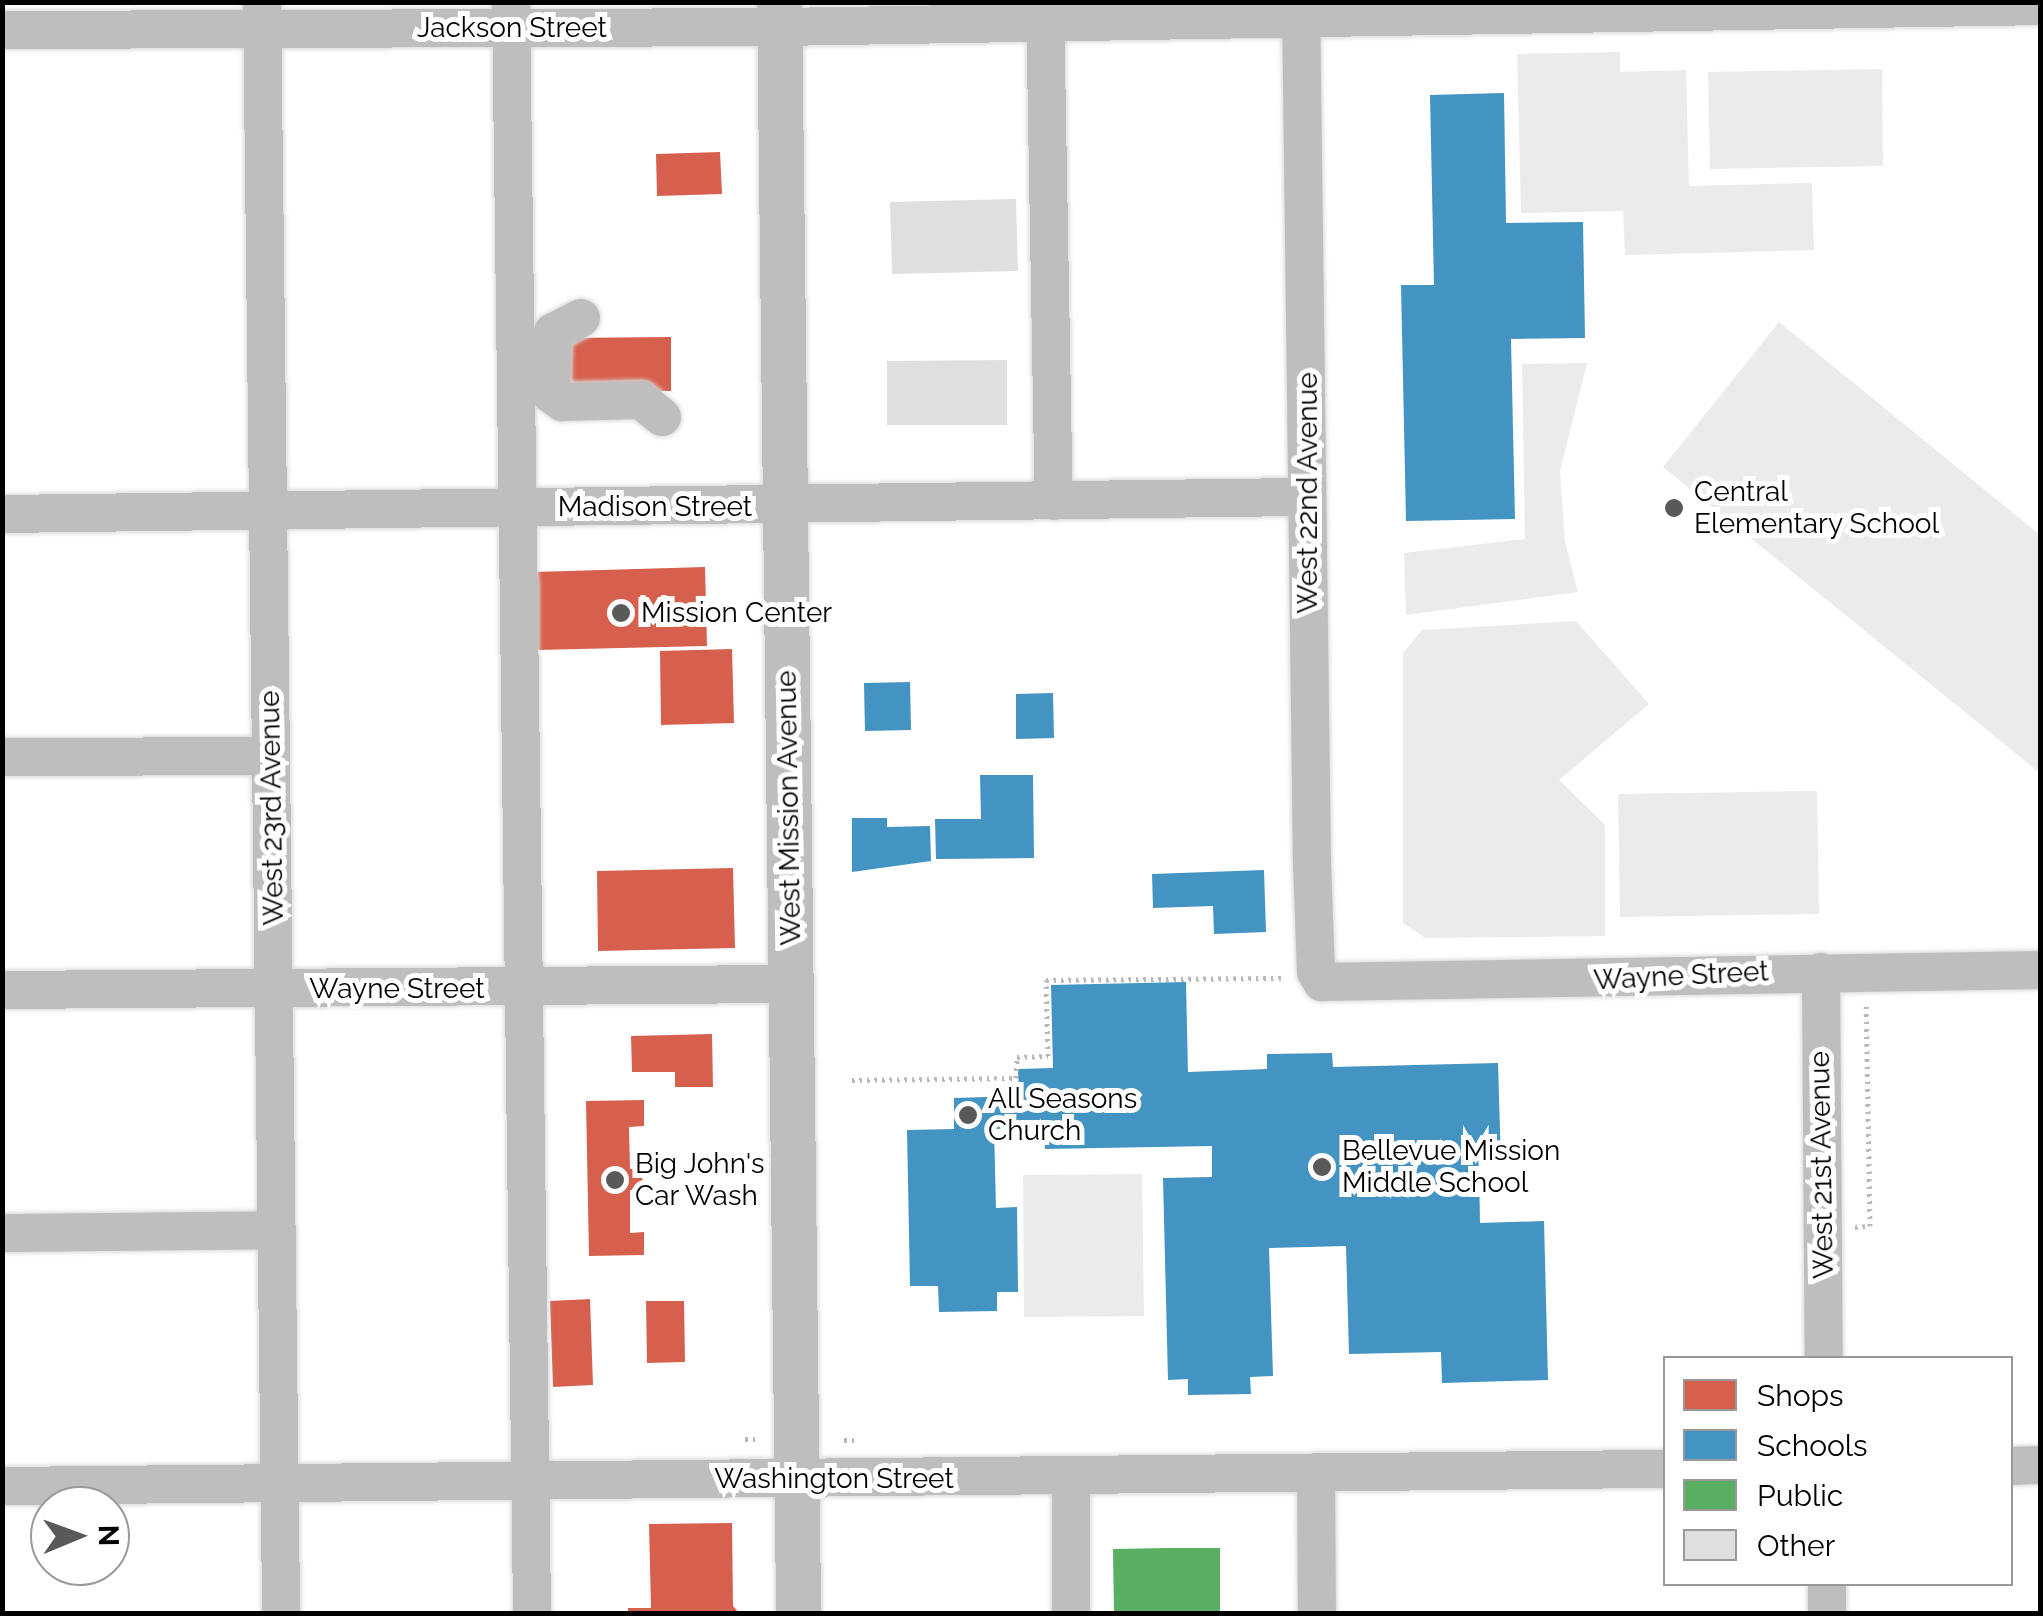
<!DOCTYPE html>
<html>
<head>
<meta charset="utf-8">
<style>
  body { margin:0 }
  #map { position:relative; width:2043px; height:1616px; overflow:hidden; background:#fff; font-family:Raleway,sans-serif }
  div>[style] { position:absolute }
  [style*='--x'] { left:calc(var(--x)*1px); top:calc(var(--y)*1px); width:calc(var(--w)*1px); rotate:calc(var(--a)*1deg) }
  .green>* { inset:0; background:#ebebeb }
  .shops>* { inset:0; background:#d6604d }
  .schools>* { inset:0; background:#4393c3 }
  .public>* { inset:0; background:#5aae61 }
  .building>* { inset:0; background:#dfdfdf }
  .path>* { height:5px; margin-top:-2.5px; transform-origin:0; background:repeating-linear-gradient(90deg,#b9b9b9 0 2.5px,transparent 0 7.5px) }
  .roads { filter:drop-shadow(0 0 2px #dbdbdb) drop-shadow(0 0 2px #dbdbdb) }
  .minor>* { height:38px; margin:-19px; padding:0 19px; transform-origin:19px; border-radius:19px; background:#bebebe }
  .major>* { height:45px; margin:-22.5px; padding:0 22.5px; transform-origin:22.5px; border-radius:22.5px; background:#bebebe }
  .dots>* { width:28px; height:28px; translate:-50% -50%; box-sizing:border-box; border:5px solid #fff; border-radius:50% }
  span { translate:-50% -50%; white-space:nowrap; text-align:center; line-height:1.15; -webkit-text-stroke:10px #fff; paint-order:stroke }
  .street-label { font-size:28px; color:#000 }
  .poi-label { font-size:28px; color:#000 }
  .left { translate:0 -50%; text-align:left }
  .frame { position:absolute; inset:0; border:5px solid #000; pointer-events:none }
  .legend { position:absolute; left:1663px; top:1356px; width:350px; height:230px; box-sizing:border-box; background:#fff; border:2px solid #999; margin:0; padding:12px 18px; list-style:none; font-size:30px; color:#000 }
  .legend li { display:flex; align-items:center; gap:20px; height:50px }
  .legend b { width:50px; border:2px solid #999 }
  .north { position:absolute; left:30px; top:1486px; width:100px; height:100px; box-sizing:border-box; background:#fff; border:2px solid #999; border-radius:50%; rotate:89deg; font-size:28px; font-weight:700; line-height:40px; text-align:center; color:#000 }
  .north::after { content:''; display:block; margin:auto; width:35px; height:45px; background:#595959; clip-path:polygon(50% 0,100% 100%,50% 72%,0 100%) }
</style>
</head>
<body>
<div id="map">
  <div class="green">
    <i style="clip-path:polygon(1620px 52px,1620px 72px,1686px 70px,1689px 186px,1812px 183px,1814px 250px,1625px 255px,1623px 211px,1521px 213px,1517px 54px)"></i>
    <i style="clip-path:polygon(1882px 69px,1883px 166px,1710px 169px,1708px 72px)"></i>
    <i style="clip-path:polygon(1779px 322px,2040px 535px,2040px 773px,1663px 467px)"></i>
    <i style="clip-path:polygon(1587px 363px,1560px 471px,1565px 542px,1578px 592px,1406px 615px,1404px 553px,1525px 539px,1522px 364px)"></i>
    <i style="clip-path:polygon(1576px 621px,1649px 704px,1559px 780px,1605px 825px,1605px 936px,1425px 938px,1403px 923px,1403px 653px,1422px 630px)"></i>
    <i style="clip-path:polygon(1817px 791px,1819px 914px,1620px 917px,1618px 794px)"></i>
    <i style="clip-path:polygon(1142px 1174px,1144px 1316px,1024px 1317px,1023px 1175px)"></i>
  </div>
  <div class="shops">
    <i style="clip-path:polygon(720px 152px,722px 194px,657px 196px,656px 154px)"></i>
    <i style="clip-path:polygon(671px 337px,671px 391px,561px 392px,561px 338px)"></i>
    <i style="clip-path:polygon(705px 567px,707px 646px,536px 650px,534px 572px)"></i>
    <i style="clip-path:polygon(732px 649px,734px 723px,661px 725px,660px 651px)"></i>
    <i style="clip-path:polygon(733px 868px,735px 948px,598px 951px,597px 871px)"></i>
    <i style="clip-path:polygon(712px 1034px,713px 1087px,675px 1087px,675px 1072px,632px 1072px,631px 1036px)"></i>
    <i style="clip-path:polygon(644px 1100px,644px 1126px,629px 1127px,630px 1169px,642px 1169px,643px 1190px,630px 1190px,630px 1233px,644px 1232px,644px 1255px,589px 1256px,586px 1101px)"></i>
    <i style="clip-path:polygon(590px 1299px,593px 1385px,553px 1387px,550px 1301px)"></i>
    <i style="clip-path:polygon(646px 1301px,684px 1301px,685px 1362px,647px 1363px)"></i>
    <i style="clip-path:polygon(732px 1523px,733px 1606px,740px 1614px,628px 1614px,628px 1608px,651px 1608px,649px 1524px)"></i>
  </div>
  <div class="schools">
    <i style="clip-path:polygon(1504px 93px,1506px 223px,1583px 222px,1585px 338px,1511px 339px,1515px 519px,1406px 521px,1401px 285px,1434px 285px,1430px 95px)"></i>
    <i style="clip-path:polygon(910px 682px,911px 730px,865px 731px,864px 683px)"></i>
    <i style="clip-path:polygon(1053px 693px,1054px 738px,1016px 739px,1016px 694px)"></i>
    <i style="clip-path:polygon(980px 775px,1033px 775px,1034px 858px,936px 859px,935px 819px,981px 819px)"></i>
    <i style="clip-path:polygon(852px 818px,887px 818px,887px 827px,930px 826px,931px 861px,852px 872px)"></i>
    <i style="clip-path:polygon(1264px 870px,1266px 932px,1214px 934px,1213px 906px,1153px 908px,1152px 874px)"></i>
    <i style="clip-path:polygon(1186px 982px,1188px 1072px,1267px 1069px,1267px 1054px,1332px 1053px,1333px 1067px,1498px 1063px,1501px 1164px,1479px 1164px,1480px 1223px,1544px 1221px,1548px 1380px,1442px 1383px,1441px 1352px,1349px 1354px,1346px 1246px,1269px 1248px,1273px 1376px,1250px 1377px,1251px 1394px,1188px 1395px,1188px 1379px,1168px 1380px,1163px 1178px,1212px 1177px,1212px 1146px,1045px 1149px,1044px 1127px,994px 1129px,996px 1208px,1017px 1207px,1018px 1292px,997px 1292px,997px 1311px,939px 1312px,938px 1286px,910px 1286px,907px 1130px,954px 1129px,954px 1098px,1019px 1096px,1018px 1069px,1053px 1068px,1051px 985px)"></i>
  </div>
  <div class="public">
    <i style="clip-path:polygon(1168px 1548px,1220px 1548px,1220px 1614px,1114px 1614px,1113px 1549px)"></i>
  </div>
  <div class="building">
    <i style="clip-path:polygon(1016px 199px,1018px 271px,892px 274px,890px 202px)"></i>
    <i style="clip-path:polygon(1007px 360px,1007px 425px,887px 425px,887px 361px)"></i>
  </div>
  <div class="path">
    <i style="--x:852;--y:1080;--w:164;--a:-0.7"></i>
    <i style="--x:1016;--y:1078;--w:21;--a:-87"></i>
    <i style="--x:1017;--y:1057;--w:31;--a:-2"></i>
    <i style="--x:1048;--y:1056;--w:76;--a:-91.5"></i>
    <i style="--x:1046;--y:980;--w:236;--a:-0.5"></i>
    <i style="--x:1855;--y:1227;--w:15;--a:-4"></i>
    <i style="--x:1870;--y:1226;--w:223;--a:-91"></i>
    <i style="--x:745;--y:1439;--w:14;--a:0"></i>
    <i style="--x:844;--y:1440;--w:11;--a:0"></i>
  </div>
  <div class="roads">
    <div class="minor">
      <i style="--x:262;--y:2;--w:1612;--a:89.32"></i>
      <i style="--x:1045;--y:2;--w:499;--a:89"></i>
      <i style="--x:1301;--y:2;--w:861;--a:89.27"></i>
      <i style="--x:1312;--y:863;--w:109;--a:87.9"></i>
      <i style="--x:1316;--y:972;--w:12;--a:59"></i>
      <i style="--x:1322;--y:982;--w:718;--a:-0.96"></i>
      <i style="--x:511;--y:5;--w:1609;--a:89.25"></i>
      <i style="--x:2;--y:30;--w:777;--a:-0.22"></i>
      <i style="--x:779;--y:27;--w:1261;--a:-0.95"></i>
      <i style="--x:581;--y:318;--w:31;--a:153"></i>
      <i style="--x:553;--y:332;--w:62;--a:91.8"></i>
      <i style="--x:551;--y:394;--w:14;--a:36"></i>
      <i style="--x:562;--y:402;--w:79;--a:-1.5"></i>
      <i style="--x:641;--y:400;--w:27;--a:39"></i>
      <i style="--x:2;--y:514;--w:1305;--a:-0.75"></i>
      <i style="--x:2;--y:757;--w:269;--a:-0.2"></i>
      <i style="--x:1821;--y:972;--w:386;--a:89.6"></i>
      <i style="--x:2;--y:990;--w:789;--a:-0.44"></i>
      <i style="--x:2;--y:1233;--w:275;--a:-0.6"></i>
      <i style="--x:2010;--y:1466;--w:30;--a:-2"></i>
      <i style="--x:1316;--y:1475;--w:139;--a:89.6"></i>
      <i style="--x:1071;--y:1478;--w:136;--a:90"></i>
      <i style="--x:2;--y:1486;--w:1664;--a:-0.59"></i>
      <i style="--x:1827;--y:1584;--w:30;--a:90"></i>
    </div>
    <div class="major">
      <i style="--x:779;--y:2;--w:1612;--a:89.32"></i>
    </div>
  </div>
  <div class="dots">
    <i style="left:1674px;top:508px;background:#595959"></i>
    <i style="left:621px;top:613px;background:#595959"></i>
    <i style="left:968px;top:1115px;background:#595959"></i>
    <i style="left:1322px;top:1167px;background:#595959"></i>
    <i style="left:615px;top:1180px;background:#595959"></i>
  </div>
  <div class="street-label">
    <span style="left:512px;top:28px">Jackson Street</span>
    <span style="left:1308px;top:493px;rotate:-90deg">West 22nd Avenue</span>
    <span style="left:655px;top:507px">Madison Street</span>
    <span style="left:272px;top:808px;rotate:-91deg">West 23rd Avenue</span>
    <span style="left:789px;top:808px;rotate:-91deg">West Mission Avenue</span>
    <span style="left:1681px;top:976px;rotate:-3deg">Wayne Street</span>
    <span style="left:397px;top:989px">Wayne Street</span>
    <span style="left:1822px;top:1165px;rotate:-91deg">West 21st Avenue</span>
    <span style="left:834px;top:1479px">Washington Street</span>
  </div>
  <div class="poi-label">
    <span class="left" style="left:1694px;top:508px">Central<br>Elementary School</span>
    <span class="left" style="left:641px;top:613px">Mission Center</span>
    <span class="left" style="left:988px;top:1115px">All Seasons<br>Church</span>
    <span class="left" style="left:1342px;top:1167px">Bellevue Mission<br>Middle School</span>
    <span class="left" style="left:635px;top:1180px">Big John's<br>Car Wash</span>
  </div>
  <div class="frame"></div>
  <ul class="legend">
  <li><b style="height:28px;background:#d6604d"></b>Shops</li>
  <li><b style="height:28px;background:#4393c3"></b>Schools</li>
  <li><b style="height:28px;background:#5aae61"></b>Public</li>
  <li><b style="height:28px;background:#dfdfdf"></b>Other</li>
  </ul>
  <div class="north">N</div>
</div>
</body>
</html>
